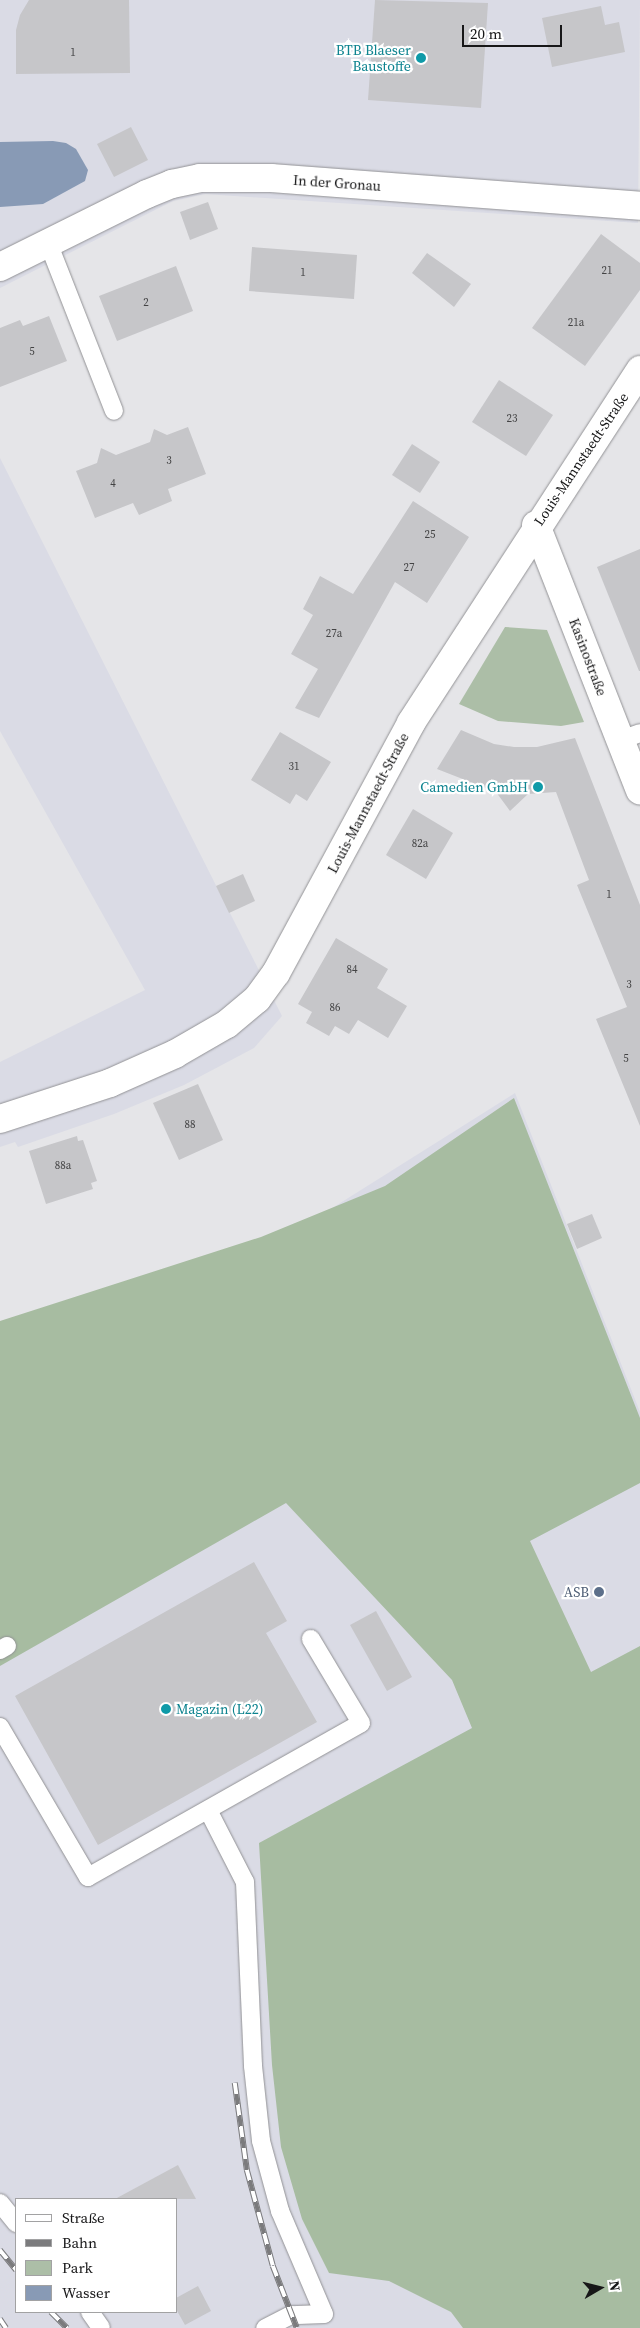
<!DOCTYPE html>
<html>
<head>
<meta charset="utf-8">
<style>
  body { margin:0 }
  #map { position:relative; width:640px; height:2328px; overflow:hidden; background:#e5e5e8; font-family:"Source Serif 4",serif }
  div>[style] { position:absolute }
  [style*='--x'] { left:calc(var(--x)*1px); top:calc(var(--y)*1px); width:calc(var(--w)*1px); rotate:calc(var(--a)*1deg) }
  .built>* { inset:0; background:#dadbe5 }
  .green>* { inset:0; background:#acbea7 }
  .forest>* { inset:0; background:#a7bca1 }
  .water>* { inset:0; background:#889ab5 }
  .building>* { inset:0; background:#c6c6c9 }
  .roads { filter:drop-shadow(0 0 1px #929295) drop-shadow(0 0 1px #929295) }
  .service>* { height:18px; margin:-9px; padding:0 9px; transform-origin:9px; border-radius:9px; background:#fff }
  .minor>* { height:28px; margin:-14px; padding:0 14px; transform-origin:14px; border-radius:14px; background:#fff }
  .rail>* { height:5.5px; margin-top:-2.75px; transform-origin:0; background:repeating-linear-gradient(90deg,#fff 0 11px,#7b7b7d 0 22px); box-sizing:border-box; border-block:1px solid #7b7b7d }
  .dots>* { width:14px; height:14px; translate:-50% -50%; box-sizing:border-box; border:2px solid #fff; border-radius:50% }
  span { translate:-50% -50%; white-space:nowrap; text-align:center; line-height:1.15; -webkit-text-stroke:4.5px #fff; paint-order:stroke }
  .number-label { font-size:11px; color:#434344 }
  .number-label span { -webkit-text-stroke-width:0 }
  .culture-label { font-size:14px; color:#0d838f }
  .right { translate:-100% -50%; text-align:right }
  .left { translate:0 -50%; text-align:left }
  .street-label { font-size:14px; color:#171718 }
  .service-label { font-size:14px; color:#4e5e75 }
  .legend { position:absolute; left:15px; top:2198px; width:162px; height:115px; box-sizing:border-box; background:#fff; border:1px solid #a2a2a3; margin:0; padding:6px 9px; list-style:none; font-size:15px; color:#171718 }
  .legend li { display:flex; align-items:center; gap:10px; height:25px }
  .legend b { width:25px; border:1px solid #a2a2a3 }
  .north { position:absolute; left:575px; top:2263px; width:50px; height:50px; -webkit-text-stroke:4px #fff; paint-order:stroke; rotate:82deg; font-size:14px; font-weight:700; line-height:20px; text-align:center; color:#171718 }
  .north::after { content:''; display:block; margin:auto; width:18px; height:22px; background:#171718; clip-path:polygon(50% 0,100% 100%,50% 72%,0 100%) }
  .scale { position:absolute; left:462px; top:25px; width:100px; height:22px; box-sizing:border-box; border:2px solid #171718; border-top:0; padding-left:6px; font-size:15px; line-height:18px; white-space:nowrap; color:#171718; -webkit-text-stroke:4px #fff; paint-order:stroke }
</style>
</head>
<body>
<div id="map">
  <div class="built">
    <i style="clip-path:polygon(0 0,640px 0,638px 223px,205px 194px,173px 201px,0 288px)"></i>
    <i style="clip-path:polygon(0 458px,282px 1016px,254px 1048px,184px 1085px,114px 1114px,18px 1147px,15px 1142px,0 1147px,0 1062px,145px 990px,0 731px)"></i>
    <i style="clip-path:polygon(evenodd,515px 1093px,640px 1412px,640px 2328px,0 2328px,0 1417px,515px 1093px,16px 2199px,176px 2199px,176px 2312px,16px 2312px,16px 2199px)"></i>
  </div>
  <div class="green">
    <i style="clip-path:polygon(505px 627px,547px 630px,584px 722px,561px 726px,498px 721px,459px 704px)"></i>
  </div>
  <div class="forest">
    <i style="clip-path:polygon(514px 1098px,640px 1418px,640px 1483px,530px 1541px,591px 1672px,640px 1646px,640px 2328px,463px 2328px,451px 2312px,389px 2281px,329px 2273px,302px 2219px,281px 2147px,272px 2065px,259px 1843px,472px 1728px,452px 1680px,286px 1503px,0 1666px,0 1321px,261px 1237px,385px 1186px)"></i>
  </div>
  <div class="water">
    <i style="clip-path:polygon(53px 141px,66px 143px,76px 149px,88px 170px,85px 181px,43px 204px,0 207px,0 142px)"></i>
  </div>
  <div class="building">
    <i style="clip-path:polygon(29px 0,129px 0,130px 73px,16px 74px,16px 30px,20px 15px)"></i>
    <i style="clip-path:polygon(375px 0,488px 3px,481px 108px,368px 100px)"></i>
    <i style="clip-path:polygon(601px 6px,605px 25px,619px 22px,625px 52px,552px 67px,542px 18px)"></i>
    <i style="clip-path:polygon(131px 127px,148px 160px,114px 177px,97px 144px)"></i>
    <i style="clip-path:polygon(208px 202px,218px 229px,190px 240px,180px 212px)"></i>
    <i style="clip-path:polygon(601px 234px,640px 263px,640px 290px,585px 366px,532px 328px)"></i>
    <i style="clip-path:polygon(252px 247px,357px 255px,354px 299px,249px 291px)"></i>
    <i style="clip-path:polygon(427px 253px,471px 284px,454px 307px,412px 273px)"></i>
    <i style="clip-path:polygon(176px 266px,193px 311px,117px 341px,99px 296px)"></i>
    <i style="clip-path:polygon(49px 316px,67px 361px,0 387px,0 328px,20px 320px,23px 326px)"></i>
    <i style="clip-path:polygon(499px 380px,553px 415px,526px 456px,472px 422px)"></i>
    <i style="clip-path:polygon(188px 427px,206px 474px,168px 489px,172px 501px,139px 515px,133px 503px,95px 518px,76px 471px,97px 463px,101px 448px,116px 455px,150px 442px,154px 429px,167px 435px)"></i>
    <i style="clip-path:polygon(412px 444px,440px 462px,420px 493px,392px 475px)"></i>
    <i style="clip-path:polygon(413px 501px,469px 537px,427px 603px,395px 582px,319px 718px,295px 708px,318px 669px,291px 654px,313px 615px,303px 609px,320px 576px,353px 594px)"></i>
    <i style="clip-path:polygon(640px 549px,640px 671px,639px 671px,597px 567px)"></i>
    <i style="clip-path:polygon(461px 730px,494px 744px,514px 747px,537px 747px,575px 738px,640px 905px,640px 1126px,596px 1019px,627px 1007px,577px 885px,589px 880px,556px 792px,528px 794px,510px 811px,496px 792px,437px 769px)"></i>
    <i style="clip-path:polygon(280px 732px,331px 762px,307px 801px,296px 794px,290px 804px,251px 780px)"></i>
    <i style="clip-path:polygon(413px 809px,453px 833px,426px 879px,386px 855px)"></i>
    <i style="clip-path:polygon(243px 874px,255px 901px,229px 913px,216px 886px)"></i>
    <i style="clip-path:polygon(336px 938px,388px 969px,377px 988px,407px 1006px,388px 1038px,358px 1020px,349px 1034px,335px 1026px,329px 1036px,306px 1023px,312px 1012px,298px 1004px)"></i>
    <i style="clip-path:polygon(198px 1084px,223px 1140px,179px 1160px,153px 1103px)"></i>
    <i style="clip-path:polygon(77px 1136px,78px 1141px,83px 1140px,97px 1181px,91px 1183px,93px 1189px,46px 1204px,29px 1151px)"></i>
    <i style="clip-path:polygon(592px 1214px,602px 1238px,577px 1249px,567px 1224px)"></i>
    <i style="clip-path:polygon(254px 1562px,287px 1621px,266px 1633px,317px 1722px,98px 1845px,15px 1696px)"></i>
    <i style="clip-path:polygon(376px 1611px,412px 1677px,387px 1691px,350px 1625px)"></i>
    <i style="clip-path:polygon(178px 2165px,196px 2199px,115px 2199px)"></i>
    <i style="clip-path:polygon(198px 2286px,211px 2311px,185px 2325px,176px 2309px,176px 2298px)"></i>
  </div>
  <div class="roads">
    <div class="service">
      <i style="--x:49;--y:245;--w:178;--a:68.6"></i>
      <i style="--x:621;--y:740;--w:20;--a:-20"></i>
      <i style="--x:0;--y:1650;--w:8;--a:-30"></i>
      <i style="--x:0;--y:1727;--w:174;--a:59.6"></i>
      <i style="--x:88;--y:1877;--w:313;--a:-29.4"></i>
      <i style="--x:361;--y:1723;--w:98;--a:-120.8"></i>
      <i style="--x:208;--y:1810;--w:81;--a:62.8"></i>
      <i style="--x:245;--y:1882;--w:184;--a:87.5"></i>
      <i style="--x:253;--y:2066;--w:75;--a:83.9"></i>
      <i style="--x:261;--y:2141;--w:73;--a:74.8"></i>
      <i style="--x:280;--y:2211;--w:112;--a:66.9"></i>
      <i style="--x:324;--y:2314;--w:33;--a:178"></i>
      <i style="--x:291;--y:2315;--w:29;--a:153"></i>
      <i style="--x:0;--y:2203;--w:26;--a:51"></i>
      <i style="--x:90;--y:2312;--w:19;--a:55"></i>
    </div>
    <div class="minor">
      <i style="--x:0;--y:267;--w:164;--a:-26.4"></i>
      <i style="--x:147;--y:194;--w:27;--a:-22"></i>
      <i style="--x:172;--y:184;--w:29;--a:-12"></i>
      <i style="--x:200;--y:178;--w:71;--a:0"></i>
      <i style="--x:271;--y:178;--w:370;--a:4.3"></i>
      <i style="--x:536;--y:525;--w:285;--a:68.6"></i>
      <i style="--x:0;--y:1119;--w:116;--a:-18.1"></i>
      <i style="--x:110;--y:1083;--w:71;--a:-24"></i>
      <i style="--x:175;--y:1054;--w:60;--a:-30"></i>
      <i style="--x:227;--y:1024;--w:39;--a:-40"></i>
      <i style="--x:257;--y:999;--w:32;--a:-54"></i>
      <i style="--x:276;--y:973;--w:284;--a:-61.6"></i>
      <i style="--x:411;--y:723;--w:421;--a:-57"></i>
    </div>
  </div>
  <div class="rail">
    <i style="--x:235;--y:2083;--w:88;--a:82.1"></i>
    <i style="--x:247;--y:2170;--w:99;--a:74.8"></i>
    <i style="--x:273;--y:2266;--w:66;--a:68.8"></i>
    <i style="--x:0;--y:2250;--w:26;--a:51"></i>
    <i style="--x:51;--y:2312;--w:23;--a:45"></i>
    <i style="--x:0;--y:2319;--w:11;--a:56"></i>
  </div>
  <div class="dots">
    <i style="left:421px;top:58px;background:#0f9aa8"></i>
    <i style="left:538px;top:787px;background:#0f9aa8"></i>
    <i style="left:599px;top:1592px;background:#5c6f8a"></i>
    <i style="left:166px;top:1709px;background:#0f9aa8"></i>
  </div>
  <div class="number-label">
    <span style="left:73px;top:53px">1</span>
    <span style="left:607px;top:271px">21</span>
    <span style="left:303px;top:273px">1</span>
    <span style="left:146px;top:303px">2</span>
    <span style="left:576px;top:323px">21a</span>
    <span style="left:32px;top:352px">5</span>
    <span style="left:512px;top:419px">23</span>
    <span style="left:169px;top:461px">3</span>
    <span style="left:113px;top:484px">4</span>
    <span style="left:430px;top:535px">25</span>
    <span style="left:409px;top:568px">27</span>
    <span style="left:334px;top:634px">27a</span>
    <span style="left:294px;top:767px">31</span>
    <span style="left:420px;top:844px">82a</span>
    <span style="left:609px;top:895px">1</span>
    <span style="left:352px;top:970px">84</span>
    <span style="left:629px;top:985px">3</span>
    <span style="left:335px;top:1008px">86</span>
    <span style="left:626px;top:1059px">5</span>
    <span style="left:190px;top:1125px">88</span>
    <span style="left:63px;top:1166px">88a</span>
  </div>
  <div class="culture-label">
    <span class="right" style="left:411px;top:58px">BTB Blaeser<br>Baustoffe</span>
    <span class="right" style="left:528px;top:787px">Camedien GmbH</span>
    <span class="left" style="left:176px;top:1709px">Magazin (L22)</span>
  </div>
  <div class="street-label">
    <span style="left:337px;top:183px;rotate:4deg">In der Gronau</span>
    <span style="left:581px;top:459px;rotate:-56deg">Louis-Mannstaedt-Straße</span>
    <span style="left:588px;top:657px;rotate:69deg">Kasinostraße</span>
    <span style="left:368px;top:803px;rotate:-62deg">Louis-Mannstaedt-Straße</span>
  </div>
  <div class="service-label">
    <span class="right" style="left:589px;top:1592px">ASB</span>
  </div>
  <ul class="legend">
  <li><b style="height:6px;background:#fff"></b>Straße</li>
  <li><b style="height:6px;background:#7b7b7d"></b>Bahn</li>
  <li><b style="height:14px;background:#acbea7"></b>Park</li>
  <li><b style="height:14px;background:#889ab5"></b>Wasser</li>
  </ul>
  <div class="north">N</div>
  <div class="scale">20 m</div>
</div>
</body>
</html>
